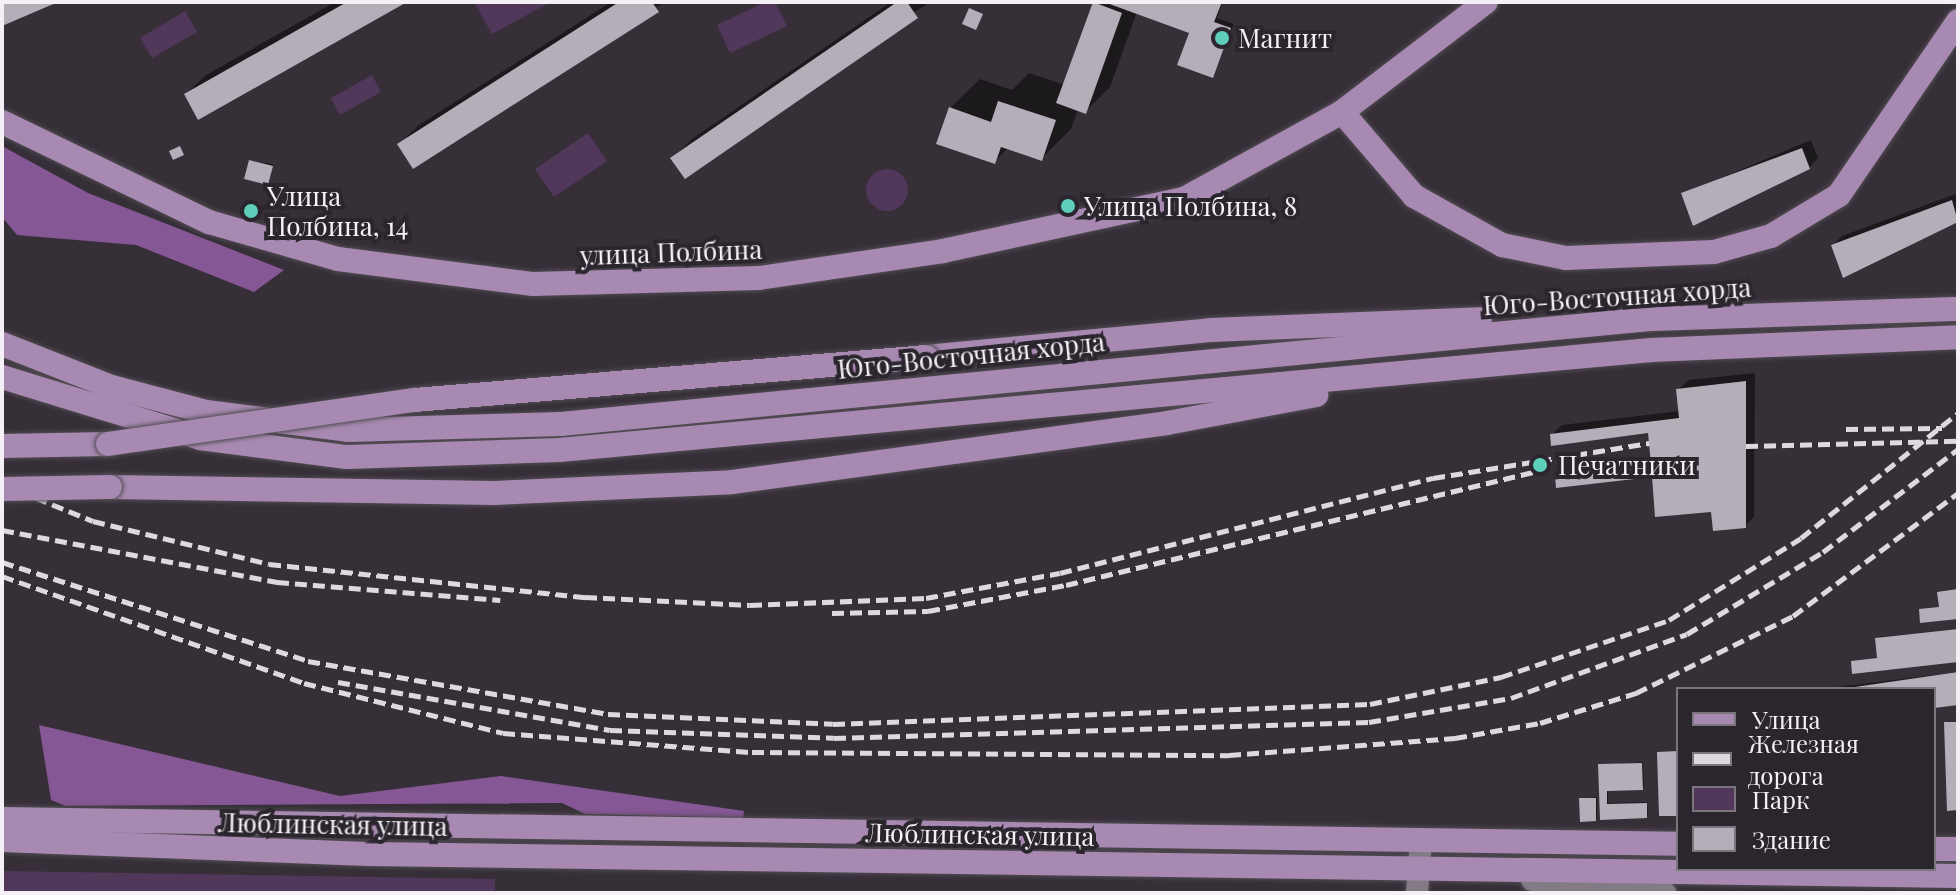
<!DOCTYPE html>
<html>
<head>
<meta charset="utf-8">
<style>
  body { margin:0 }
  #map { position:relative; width:1960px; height:895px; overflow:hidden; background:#362f38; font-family:"Playfair Display",serif }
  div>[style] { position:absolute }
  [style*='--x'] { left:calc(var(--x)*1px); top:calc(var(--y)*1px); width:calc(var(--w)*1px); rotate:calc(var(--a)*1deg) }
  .green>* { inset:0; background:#513759 }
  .round { border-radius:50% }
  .forest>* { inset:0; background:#865795 }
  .shadow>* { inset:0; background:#0007 }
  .building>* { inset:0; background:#b5adb8 }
  .roads { filter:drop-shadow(0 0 2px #514b52) drop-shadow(0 0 2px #514b52) }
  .minor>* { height:22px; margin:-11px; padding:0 11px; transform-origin:11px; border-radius:11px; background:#827a84 }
  .major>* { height:24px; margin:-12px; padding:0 12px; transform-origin:12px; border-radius:12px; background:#a789b1 }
  .rail>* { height:5px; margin-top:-2.5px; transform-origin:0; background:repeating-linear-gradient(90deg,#ded9df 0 12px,transparent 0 18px) }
  .bridges { filter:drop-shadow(0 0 2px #514b52) drop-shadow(0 0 2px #514b52) }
  .major-bridge>* { height:24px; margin:-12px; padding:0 12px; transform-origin:12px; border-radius:12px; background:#a789b1 }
  .dots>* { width:22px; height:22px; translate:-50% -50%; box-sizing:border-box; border:4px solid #2b252e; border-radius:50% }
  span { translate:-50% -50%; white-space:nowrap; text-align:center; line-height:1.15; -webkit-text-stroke:8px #2b252e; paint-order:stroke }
  .poi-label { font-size:26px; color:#f4f0f5 }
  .left { translate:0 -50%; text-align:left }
  .street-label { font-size:26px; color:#f4f0f5 }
  .frame { position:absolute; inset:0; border:4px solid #f4f0f5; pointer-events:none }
  .legend { position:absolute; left:1676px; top:687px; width:260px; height:184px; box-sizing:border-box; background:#2b252e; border:2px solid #7b767e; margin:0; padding:10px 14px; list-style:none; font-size:24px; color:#f4f0f5 }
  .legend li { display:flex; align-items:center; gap:16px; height:40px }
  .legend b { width:40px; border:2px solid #7b767e }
</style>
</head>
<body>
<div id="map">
  <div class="green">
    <i style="clip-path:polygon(474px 2px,551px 2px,492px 34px)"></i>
    <i style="clip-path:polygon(765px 2px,775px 2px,787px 26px,730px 53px,717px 25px)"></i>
    <i style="clip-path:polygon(185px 11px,197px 32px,152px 58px,140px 38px)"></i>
    <i style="clip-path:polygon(372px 75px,381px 92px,340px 115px,331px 98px)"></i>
    <i style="clip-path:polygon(588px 133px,607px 161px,554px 197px,535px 169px)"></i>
    <i class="round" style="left:866px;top:169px;width:42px;height:42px"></i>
    <i style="clip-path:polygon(2px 871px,495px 879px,495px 893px,2px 893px)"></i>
  </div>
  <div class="forest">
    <i style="clip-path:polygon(2px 146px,88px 193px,284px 270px,254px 292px,136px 245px,17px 235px,2px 217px)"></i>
    <i style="clip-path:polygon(39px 725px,340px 796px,501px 776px,744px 811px,743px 818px,585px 814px,562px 803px,66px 806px,51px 800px)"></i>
  </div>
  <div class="shadow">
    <i style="clip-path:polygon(335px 2px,403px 2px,186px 94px,206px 75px)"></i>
    <i style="clip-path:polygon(611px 2px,666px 2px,399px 144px,419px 125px)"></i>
    <i style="clip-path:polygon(891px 2px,931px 2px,673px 158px,692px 139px)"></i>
    <i style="clip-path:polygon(1095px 2px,1223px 2px,1217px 18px,1234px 24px,1212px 76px,1191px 32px,1137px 12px,1110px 87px,1086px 111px,1078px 109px,1071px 129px,1042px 158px,1009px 147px,994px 162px,950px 108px,980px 79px,1012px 90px,1029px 73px,1065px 85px)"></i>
    <i style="clip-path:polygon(1811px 140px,1818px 158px,1809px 168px,1683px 194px)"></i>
    <i style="clip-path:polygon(251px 161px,273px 164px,269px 181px)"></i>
    <i style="clip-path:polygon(1958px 193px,1958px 220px,1844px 275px,1833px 245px,1842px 236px)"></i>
    <i style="clip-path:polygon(1755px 373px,1754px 517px,1745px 526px,1654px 474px,1557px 477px,1567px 468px,1652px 457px,1650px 431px,1552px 434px,1562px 425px,1680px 411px,1678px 390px,1688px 380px)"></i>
    <i style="clip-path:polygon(1958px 629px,1958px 660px,1853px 662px,1879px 657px,1879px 637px)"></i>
    <i style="clip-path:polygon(1958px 672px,1958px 703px,1934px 706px,1934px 689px,1822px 689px)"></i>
    <i style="clip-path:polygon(1643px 762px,1644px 787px,1608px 789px,1608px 803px,1647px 802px,1648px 815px,1602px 817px,1600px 765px)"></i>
    <i style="clip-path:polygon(1597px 797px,1597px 818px,1596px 819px,1581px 799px)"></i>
  </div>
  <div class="building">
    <i style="clip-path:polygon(2px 2px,58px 2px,2px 26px)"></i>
    <i style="clip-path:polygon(347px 2px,407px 2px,198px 120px,184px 94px)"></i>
    <i style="clip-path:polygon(619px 2px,652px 2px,659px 12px,413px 169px,397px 144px)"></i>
    <i style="clip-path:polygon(897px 2px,907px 2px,918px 18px,685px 179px,670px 158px)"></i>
    <i style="clip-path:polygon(1093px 2px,1122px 13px,1086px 114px,1056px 103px)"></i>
    <i style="clip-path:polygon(1104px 2px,1222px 2px,1214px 22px,1231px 28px,1213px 78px,1177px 65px,1189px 33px)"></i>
    <i style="clip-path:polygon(969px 8px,983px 14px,976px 30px,962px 24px)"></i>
    <i style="clip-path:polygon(998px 101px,1056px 120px,1042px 161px,1001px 147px,995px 164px,936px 144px,949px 107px,991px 122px)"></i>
    <i style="clip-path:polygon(180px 146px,184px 155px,173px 160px,169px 151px)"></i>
    <i style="clip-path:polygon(1802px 148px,1810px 169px,1693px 226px,1681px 193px)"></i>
    <i style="clip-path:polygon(249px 160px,273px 166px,268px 185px,244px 179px)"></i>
    <i style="clip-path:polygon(1952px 200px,1958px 222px,1843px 278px,1831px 245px)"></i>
    <i style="clip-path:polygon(1746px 381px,1746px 528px,1713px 531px,1711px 512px,1655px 517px,1652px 477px,1556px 488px,1555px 476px,1651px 464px,1648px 433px,1551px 446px,1550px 434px,1679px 418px,1676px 389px)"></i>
    <i style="clip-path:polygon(1958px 589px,1958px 619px,1920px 623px,1919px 609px,1939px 607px,1937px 592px)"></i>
    <i style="clip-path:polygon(1958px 629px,1958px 662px,1852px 674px,1851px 661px,1877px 658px,1875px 638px)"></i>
    <i style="clip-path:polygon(1958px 672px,1958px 705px,1934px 708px,1934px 689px,1841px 689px)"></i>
    <i style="clip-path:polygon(1944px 722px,1958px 722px,1958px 810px,1947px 811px)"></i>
    <i style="clip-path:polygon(1678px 751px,1678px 816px,1659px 816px,1657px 752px)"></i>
    <i style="clip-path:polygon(1642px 763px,1643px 790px,1607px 791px,1607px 804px,1647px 803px,1647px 818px,1600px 820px,1598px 764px)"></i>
    <i style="clip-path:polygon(1579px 798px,1596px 798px,1596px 821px,1580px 822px)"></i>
  </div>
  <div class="roads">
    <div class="minor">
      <i style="--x:1532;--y:880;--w:134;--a:5.6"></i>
      <i style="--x:1417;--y:893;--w:52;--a:-85.6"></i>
    </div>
    <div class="major">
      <i style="--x:1342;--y:112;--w:111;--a:49.4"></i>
      <i style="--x:1414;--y:196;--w:101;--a:29.1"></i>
      <i style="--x:1502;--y:245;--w:65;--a:11.5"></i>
      <i style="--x:1566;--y:258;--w:148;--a:-2.3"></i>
      <i style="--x:1714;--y:252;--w:59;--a:-15.7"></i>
      <i style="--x:1771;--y:236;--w:79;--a:-31.1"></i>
      <i style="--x:1839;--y:195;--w:211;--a:-55.6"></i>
      <i style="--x:2;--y:122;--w:230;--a:25.8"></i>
      <i style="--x:209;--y:222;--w:134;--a:16"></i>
      <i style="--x:338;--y:259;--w:197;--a:7.3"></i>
      <i style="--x:533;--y:284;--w:226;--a:-1.5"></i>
      <i style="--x:759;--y:278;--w:186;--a:-8.3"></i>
      <i style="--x:943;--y:251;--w:247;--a:-12.2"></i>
      <i style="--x:1184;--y:199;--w:180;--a:-28.8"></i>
      <i style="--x:1342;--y:112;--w:181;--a:-37.4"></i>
      <i style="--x:2;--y:344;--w:118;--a:21.4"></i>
      <i style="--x:112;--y:387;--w:97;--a:14.9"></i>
      <i style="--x:206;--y:412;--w:143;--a:7.2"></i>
      <i style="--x:348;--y:430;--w:213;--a:-1.6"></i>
      <i style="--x:561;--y:424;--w:1094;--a:-5.51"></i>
      <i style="--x:1650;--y:319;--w:308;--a:-1.9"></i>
      <i style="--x:926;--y:357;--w:286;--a:-5.4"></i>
      <i style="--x:1211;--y:330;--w:269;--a:-2.3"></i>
      <i style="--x:2;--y:377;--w:207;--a:17.1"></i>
      <i style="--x:200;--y:438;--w:148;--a:7.4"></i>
      <i style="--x:347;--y:457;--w:212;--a:-1.9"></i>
      <i style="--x:559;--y:450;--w:1097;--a:-5.23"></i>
      <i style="--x:1651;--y:350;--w:307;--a:-2.4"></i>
      <i style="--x:2;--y:446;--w:106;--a:-1.1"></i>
      <i style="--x:110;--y:487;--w:384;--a:0.9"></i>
      <i style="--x:494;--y:493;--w:238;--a:-2.6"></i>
      <i style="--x:732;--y:482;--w:439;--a:-7.7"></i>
      <i style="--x:1167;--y:423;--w:152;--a:-10.6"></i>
      <i style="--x:2;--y:819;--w:1676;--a:0.85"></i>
      <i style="--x:2;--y:840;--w:366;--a:2.2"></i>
      <i style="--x:368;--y:854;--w:1590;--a:0.79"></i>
      <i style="--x:1934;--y:849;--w:24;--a:0"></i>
    </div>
  </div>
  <div class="rail">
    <i style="--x:1846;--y:429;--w:96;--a:-0.6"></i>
    <i style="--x:1746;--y:446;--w:212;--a:-1.4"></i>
    <i style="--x:2;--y:484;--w:98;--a:22.1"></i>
    <i style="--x:93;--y:521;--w:181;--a:13.7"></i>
    <i style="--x:269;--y:564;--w:318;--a:6"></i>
    <i style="--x:585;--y:597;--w:165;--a:2.8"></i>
    <i style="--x:750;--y:605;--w:176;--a:-2.3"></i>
    <i style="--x:926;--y:598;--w:136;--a:-10.6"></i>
    <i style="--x:1060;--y:573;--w:385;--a:-14.3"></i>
    <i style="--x:1433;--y:478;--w:219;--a:-9.2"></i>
    <i style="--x:2;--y:530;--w:280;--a:10.7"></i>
    <i style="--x:277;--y:582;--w:224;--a:4.6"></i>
    <i style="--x:2;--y:562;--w:322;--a:17.9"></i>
    <i style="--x:308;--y:661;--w:305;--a:10"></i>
    <i style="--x:608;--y:714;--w:225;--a:2.5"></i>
    <i style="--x:833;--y:724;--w:537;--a:-2.13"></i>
    <i style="--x:1370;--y:704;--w:134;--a:-11.6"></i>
    <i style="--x:1501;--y:677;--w:177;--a:-18.7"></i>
    <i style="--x:1669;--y:620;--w:155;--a:-31.8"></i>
    <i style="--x:1801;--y:538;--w:201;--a:-38.5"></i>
    <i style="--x:2;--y:576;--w:320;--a:19.5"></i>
    <i style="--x:304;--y:683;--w:205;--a:14.1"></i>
    <i style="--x:503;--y:733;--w:250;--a:4.4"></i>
    <i style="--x:752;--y:752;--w:477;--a:0.4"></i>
    <i style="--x:1229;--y:755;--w:227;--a:-4.3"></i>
    <i style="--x:1455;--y:738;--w:86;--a:-10"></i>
    <i style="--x:1540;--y:723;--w:101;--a:-17.4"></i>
    <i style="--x:1636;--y:693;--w:175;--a:-26.1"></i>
    <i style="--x:1793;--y:616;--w:206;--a:-36.7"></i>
    <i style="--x:832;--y:613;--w:96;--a:-1.2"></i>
    <i style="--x:928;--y:611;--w:140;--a:-10.7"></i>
    <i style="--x:1066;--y:585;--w:487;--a:-13.6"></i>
    <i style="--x:338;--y:682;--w:276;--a:10"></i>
    <i style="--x:610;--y:730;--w:224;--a:2"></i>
    <i style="--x:834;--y:738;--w:535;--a:-1.71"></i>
    <i style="--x:1369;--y:722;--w:144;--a:-9.6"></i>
    <i style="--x:1511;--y:698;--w:187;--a:-20"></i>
    <i style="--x:1687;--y:634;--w:159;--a:-31.1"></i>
    <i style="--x:1823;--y:552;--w:170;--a:-37.3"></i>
  </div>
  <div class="bridges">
    <div class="major-bridge">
      <i style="--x:108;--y:444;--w:310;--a:-8.2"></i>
      <i style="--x:415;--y:400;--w:513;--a:-4.81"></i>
      <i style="--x:2;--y:489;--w:108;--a:-1.1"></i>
    </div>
  </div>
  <div class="dots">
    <i style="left:1222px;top:38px;background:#5dceb9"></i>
    <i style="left:1068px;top:206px;background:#5dceb9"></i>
    <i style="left:251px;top:211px;background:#5dceb9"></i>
    <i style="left:1540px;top:465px;background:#5dceb9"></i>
  </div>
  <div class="poi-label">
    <span class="left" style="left:1238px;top:38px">Магнит</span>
    <span class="left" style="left:267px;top:211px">Улица<br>Полбина, 14</span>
    <span class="left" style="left:1084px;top:206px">Улица Полбина, 8</span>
    <span class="left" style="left:1558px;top:465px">Печатники</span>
  </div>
  <div class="street-label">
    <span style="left:671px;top:252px;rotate:-2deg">улица Полбина</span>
    <span style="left:1617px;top:296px;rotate:-4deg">Юго-Восточная хорда</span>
    <span style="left:971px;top:355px;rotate:-6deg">Юго-Восточная хорда</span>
    <span style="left:333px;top:824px;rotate:1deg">Люблинская улица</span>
    <span style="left:980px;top:834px;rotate:1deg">Люблинская улица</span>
  </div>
  <div class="frame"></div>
  <ul class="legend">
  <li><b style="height:10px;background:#a789b1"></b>Улица</li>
  <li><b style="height:10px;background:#ded9df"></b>Железная дорога</li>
  <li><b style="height:22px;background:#513759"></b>Парк</li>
  <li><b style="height:22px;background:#b5adb8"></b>Здание</li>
  </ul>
</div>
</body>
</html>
